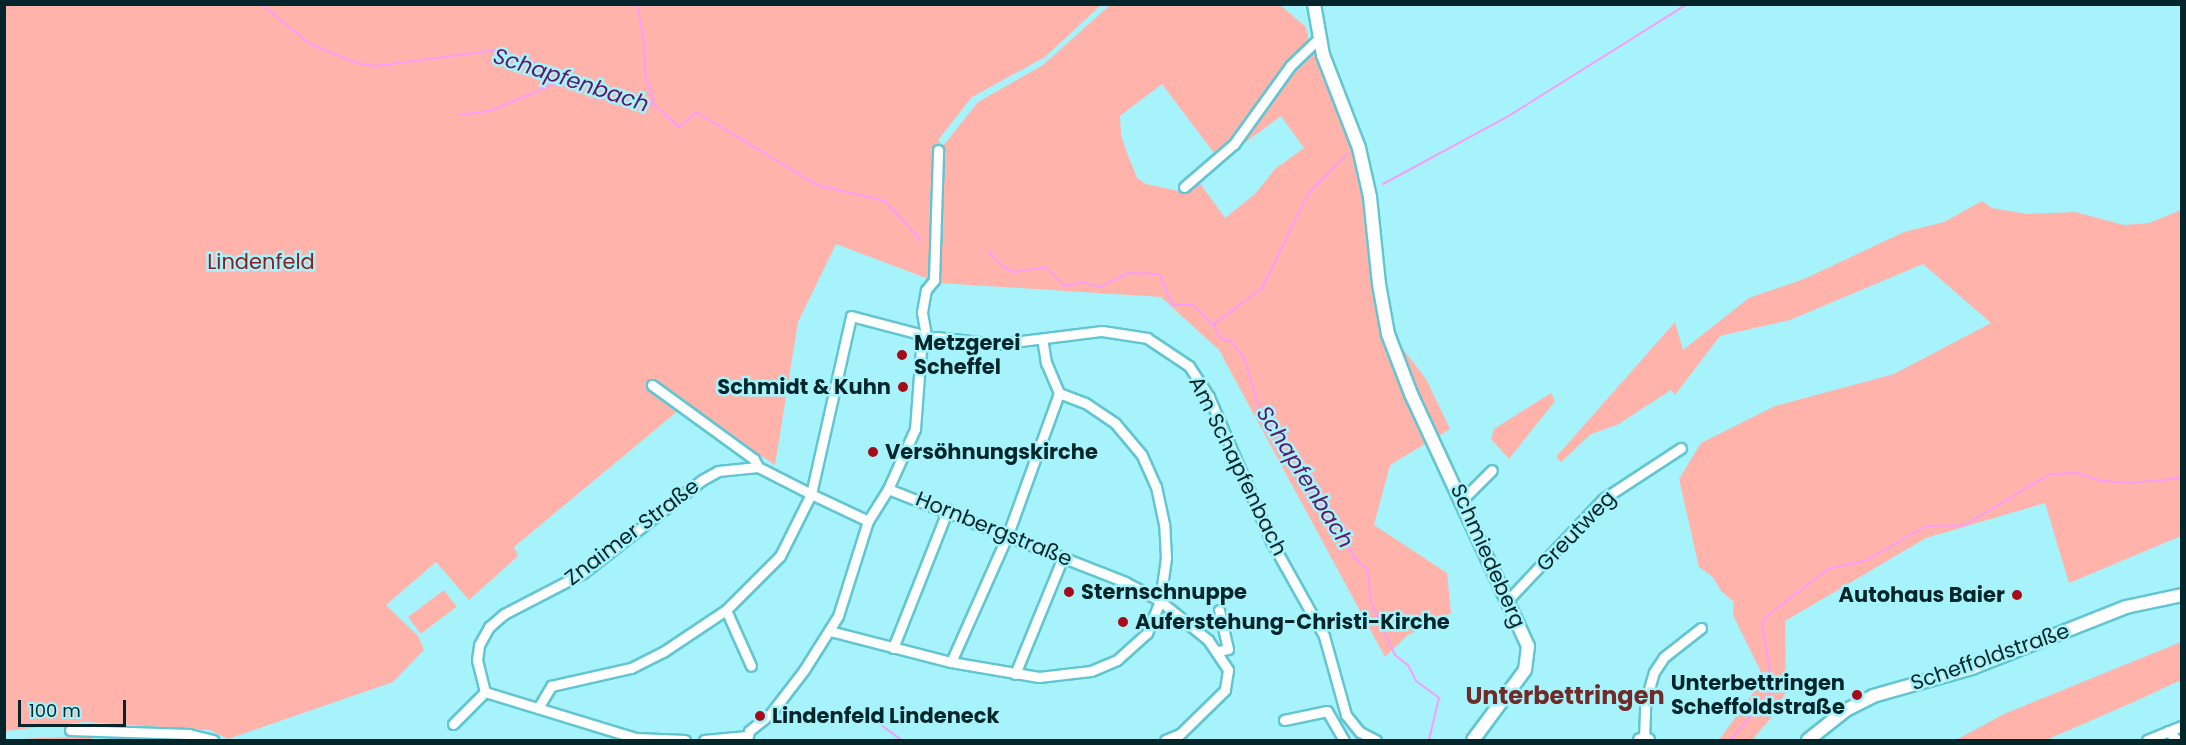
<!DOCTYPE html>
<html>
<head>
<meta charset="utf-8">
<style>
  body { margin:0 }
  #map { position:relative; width:2186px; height:745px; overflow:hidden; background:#a6f3fc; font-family:Poppins,sans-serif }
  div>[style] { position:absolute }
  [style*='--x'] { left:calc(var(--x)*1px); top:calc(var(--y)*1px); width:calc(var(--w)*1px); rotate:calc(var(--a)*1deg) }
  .green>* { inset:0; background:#ffb3ab; transform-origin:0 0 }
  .stream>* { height:2px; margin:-1px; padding:0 1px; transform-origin:1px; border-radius:1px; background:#f59ff8 }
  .roads { filter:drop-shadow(2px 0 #61c6d2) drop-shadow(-2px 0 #61c6d2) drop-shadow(0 2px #61c6d2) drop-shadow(0 -2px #61c6d2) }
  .street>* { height:9px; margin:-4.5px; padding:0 4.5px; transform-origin:4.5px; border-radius:4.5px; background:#fff }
  .secondary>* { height:12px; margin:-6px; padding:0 6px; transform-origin:6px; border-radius:6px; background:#fff }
  .dots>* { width:16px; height:16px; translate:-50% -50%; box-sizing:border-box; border:3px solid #a6f3fc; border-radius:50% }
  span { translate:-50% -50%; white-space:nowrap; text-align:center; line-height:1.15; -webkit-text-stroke:5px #a6f3fc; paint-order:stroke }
  .park-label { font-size:21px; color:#8c1f20 }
  .poi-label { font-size:21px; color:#042529; font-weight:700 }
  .left { translate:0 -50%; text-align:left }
  .right { translate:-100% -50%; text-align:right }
  .street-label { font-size:21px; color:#042529 }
  .water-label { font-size:22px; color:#631767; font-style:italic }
  .quarter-label { font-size:24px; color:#702a27; font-weight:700 }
  .frame { position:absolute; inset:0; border:6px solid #042529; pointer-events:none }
  .scale { position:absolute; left:18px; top:700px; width:108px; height:27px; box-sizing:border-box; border:3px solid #042529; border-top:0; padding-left:8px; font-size:18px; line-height:21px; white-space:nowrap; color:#042529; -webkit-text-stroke:4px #a6f3fc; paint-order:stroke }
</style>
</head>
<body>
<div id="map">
  <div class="green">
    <i style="clip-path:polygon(evenodd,4px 5px,1101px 5px,1045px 57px,972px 97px,938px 140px,943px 146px,978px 102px,1043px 65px,1110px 5px,1280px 5px,1306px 27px,1310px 49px,1318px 50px,1348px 132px,1363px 180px,1373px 275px,1430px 441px,1390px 465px,1374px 525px,1447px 573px,1451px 613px,1408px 635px,1385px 657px,1219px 350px,1161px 297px,939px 283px,836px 244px,798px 322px,775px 465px,685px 405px,514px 547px,518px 556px,469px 600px,436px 562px,386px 605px,418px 636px,424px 650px,393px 682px,228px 739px,210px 730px,85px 722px,5px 731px,4px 5px,1162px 84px,1220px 161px,1281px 116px,1304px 148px,1275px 169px,1255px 194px,1225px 218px,1199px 182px,1183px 192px,1146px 184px,1137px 178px,1127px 153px,1121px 135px,1120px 116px,1162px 84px)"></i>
    <i style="clip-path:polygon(1982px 201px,1992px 208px,2027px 214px,2075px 212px,2124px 225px,2149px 223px,2181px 210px,2181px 536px,2069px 583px,2045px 503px,1926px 538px,1785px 621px,1786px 692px,1771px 718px,1752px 740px,1719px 740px,1764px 678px,1733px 615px,1734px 602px,1721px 591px,1713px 577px,1699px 567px,1679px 479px,1701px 443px,1775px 406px,1894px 374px,1991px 323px,1923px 264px,1790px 320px,1720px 336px,1675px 395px,1671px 390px,1617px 425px,1591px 434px,1561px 462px,1556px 457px,1675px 322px,1683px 350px,1749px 298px,1804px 279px,1904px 232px,1944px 222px)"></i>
    <i style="clip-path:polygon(1393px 336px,1426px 379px,1450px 429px,1437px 437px,1403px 366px)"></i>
    <i style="clip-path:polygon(1551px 393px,1555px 401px,1509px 459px,1491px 439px,1494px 429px)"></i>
    <i style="left:444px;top:590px;width:21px;height:45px;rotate:53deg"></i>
    <i style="clip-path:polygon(2181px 642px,2181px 680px,2136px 701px,2046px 740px,1956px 740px,2004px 714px)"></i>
    <i style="clip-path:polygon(91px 736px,93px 740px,5px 740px,39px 738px)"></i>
  </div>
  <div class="stream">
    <i style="--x:261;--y:4;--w:63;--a:39.2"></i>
    <i style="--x:310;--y:44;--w:51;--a:22"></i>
    <i style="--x:357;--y:63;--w:19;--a:9"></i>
    <i style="--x:376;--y:66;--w:121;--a:-7.6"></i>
    <i style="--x:496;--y:50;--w:168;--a:19.1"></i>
    <i style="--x:655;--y:105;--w:33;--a:43"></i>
    <i style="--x:679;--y:127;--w:23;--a:-41"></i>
    <i style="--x:696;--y:112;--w:141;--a:31.1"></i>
    <i style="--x:817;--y:185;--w:70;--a:13.2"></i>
    <i style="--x:885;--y:201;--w:53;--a:47.3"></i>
    <i style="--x:637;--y:4;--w:36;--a:79"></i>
    <i style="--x:644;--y:39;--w:35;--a:88"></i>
    <i style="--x:645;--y:74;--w:31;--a:73"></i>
    <i style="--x:460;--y:115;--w:30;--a:-8"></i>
    <i style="--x:490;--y:111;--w:90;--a:-22.9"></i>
    <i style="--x:1383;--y:184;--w:141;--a:-28.4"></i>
    <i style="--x:1507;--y:117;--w:213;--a:-32.1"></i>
    <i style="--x:988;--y:251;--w:21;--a:47"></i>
    <i style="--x:1002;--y:266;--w:13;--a:27"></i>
    <i style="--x:1014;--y:272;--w:31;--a:-9"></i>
    <i style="--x:1045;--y:267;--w:28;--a:44"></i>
    <i style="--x:1065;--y:286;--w:17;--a:-13"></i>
    <i style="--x:1082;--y:282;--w:19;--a:16"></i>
    <i style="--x:1100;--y:287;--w:32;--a:-26"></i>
    <i style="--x:1129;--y:273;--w:30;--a:2"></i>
    <i style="--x:1159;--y:274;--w:34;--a:66"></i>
    <i style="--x:1173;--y:305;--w:20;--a:0"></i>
    <i style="--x:1193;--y:305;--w:29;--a:44"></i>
    <i style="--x:1214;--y:325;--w:13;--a:67"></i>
    <i style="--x:1219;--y:337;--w:14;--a:21"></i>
    <i style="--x:1232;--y:342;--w:20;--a:53"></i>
    <i style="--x:1244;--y:358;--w:58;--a:72.8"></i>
    <i style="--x:1261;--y:413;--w:50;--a:50.6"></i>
    <i style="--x:1293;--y:452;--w:41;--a:67.2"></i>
    <i style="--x:1309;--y:490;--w:48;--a:49.3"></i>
    <i style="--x:1340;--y:526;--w:33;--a:67"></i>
    <i style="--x:1353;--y:556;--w:21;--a:43"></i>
    <i style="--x:1368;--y:570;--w:33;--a:85"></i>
    <i style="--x:1371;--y:603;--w:57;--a:65.2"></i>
    <i style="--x:1395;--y:655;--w:16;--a:38"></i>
    <i style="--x:1408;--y:665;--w:18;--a:63"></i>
    <i style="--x:1416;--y:681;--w:29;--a:36"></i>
    <i style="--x:1439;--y:698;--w:43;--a:103.4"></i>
    <i style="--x:1214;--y:324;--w:60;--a:-36.9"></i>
    <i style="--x:1262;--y:288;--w:105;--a:-63.9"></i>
    <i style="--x:1308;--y:194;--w:57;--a:-45.7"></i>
    <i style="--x:839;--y:712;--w:43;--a:16.3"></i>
    <i style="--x:880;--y:724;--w:26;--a:37"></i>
    <i style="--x:1730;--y:740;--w:57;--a:-48.5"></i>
    <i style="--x:1768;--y:697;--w:16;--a:-75"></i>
    <i style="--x:1772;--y:682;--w:59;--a:-99.8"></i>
    <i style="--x:1762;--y:624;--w:9;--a:-58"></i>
    <i style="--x:1767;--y:616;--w:77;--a:-37.6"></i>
    <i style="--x:1828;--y:569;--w:40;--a:-13"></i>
    <i style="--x:1867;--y:560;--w:68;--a:-30"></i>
    <i style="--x:1926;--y:526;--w:39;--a:-1"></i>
    <i style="--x:1965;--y:525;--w:99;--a:-31"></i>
    <i style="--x:2050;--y:474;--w:26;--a:-2"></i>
    <i style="--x:2076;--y:473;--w:28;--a:17"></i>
    <i style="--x:2103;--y:481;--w:26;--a:4"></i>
    <i style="--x:2129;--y:483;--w:53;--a:-5.4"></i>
  </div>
  <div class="roads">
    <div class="street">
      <i style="--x:1184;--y:187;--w:66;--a:-40.7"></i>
      <i style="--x:1234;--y:144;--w:96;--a:-54.3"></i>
      <i style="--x:1290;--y:66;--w:40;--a:-44"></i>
      <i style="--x:927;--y:341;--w:10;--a:-24"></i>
      <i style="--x:936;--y:337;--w:61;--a:6.5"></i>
      <i style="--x:997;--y:344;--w:106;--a:-7.1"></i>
      <i style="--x:1102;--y:331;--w:46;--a:8.8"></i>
      <i style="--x:1147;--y:338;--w:50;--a:33.7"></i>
      <i style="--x:1189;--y:366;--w:37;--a:57"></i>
      <i style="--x:1209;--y:397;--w:157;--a:66.7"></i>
      <i style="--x:1271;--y:541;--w:109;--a:60.8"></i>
      <i style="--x:1324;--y:636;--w:82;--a:74.4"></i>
      <i style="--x:1346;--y:715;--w:22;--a:51"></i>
      <i style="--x:1360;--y:732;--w:18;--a:27"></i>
      <i style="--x:927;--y:341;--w:29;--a:-100"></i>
      <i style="--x:922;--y:312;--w:22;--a:-80"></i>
      <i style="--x:926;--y:290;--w:13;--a:-51"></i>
      <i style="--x:934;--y:280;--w:130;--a:-88.2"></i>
      <i style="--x:652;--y:385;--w:126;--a:36"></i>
      <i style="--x:754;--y:459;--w:9;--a:63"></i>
      <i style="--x:888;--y:489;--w:255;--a:21.4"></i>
      <i style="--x:1125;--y:582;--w:40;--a:28"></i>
      <i style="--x:1160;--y:601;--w:62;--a:39.1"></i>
      <i style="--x:1208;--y:640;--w:36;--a:56"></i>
      <i style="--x:1228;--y:670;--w:20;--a:99"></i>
      <i style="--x:1225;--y:690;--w:63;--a:135.6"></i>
      <i style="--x:1180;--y:734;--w:16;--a:158"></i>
      <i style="--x:1462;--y:500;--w:42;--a:-45"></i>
      <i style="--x:1506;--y:602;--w:141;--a:-46.7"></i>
      <i style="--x:1603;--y:499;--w:93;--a:-33.2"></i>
      <i style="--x:726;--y:610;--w:61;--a:65.9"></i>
      <i style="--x:830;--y:631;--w:125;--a:14.4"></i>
      <i style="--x:951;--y:662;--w:89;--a:9.7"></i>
      <i style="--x:1039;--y:677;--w:52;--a:-6.6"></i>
      <i style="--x:1091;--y:671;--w:28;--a:-23"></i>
      <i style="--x:1117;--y:660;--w:40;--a:-42"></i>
      <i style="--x:1147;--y:633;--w:35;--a:-68"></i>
      <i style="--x:1160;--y:601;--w:43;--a:-82.1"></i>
      <i style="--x:1166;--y:558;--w:34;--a:-93"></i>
      <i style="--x:1164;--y:524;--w:38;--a:-102"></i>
      <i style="--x:1156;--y:487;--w:36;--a:-114"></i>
      <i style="--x:1141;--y:454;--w:40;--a:-130"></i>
      <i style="--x:1115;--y:423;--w:36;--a:-146"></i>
      <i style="--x:1085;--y:403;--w:28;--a:-159"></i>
      <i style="--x:1059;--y:393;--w:33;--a:-113"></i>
      <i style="--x:1046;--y:363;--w:24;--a:-99"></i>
      <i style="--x:893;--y:648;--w:149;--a:-68.4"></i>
      <i style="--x:1218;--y:651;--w:10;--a:-11"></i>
      <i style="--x:1228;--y:649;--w:40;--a:-103"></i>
      <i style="--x:951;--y:662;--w:140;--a:-66"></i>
      <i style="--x:1008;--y:534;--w:150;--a:-70.1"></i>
      <i style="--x:1015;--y:674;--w:126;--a:-67.7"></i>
      <i style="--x:485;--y:692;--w:33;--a:-104"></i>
      <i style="--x:477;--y:660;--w:15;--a:-82"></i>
      <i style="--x:479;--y:645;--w:21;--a:-61"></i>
      <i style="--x:489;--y:627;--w:20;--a:-41"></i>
      <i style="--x:504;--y:614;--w:89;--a:-27.4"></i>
      <i style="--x:583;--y:573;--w:151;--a:-38"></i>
      <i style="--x:702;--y:480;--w:18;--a:-29"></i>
      <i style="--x:718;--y:471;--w:40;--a:-5.7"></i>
      <i style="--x:758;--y:467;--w:59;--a:27"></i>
      <i style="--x:811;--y:494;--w:182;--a:-77.3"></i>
      <i style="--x:851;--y:316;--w:67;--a:14.7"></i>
      <i style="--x:916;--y:333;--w:14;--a:36"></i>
      <i style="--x:538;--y:708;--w:26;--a:-59"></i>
      <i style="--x:551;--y:686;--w:82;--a:-12.7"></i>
      <i style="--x:631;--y:668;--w:36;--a:-27"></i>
      <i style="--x:663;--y:652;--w:76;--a:-33.7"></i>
      <i style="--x:726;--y:610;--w:76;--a:-45"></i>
      <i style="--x:780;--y:556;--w:69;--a:-63.4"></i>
      <i style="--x:811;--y:494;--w:63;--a:25.3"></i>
      <i style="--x:1284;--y:720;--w:44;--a:-11.8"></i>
      <i style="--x:1327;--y:711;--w:34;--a:60"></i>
      <i style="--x:453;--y:724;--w:45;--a:-45"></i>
      <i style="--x:485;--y:692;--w:157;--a:17"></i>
      <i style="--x:635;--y:738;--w:50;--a:2.3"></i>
      <i style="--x:70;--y:730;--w:119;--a:1.9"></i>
      <i style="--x:189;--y:734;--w:25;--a:14"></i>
      <i style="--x:2168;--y:731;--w:13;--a:45"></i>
      <i style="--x:704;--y:740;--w:43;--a:-5.3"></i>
      <i style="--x:747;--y:740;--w:9;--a:-77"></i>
      <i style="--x:749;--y:731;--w:28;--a:-39"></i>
      <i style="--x:771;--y:713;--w:54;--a:-52.5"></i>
      <i style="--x:804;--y:670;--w:64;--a:-57.8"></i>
      <i style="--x:838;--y:616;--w:100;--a:-72.5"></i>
      <i style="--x:868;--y:521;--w:38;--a:-58"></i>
      <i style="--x:888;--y:489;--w:66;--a:-65.8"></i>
      <i style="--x:915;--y:429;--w:79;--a:-85.7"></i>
      <i style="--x:921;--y:350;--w:11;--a:-56"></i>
      <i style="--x:1644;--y:740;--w:37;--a:-88"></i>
      <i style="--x:1645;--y:703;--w:32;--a:-74"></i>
      <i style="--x:1654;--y:672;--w:18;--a:-56"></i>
      <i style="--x:1664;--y:657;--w:47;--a:-38.1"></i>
      <i style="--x:2147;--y:740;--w:38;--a:-22"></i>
    </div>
    <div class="secondary">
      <i style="--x:1314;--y:4;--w:52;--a:80"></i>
      <i style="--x:1323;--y:55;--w:100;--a:68.8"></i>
      <i style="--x:1359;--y:148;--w:50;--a:77.3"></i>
      <i style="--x:1370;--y:197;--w:87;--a:84.1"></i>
      <i style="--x:1379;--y:284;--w:51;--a:79.8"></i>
      <i style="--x:1388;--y:334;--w:64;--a:69"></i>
      <i style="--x:1411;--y:394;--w:278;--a:65.1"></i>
      <i style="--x:1528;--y:646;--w:24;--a:97"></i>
      <i style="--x:1525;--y:670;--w:87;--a:126.6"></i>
      <i style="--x:1640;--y:740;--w:8;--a:0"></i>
      <i style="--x:1808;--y:740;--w:48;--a:-38.3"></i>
      <i style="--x:1846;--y:710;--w:30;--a:-27"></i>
      <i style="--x:1873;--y:696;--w:103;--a:-15.8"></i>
      <i style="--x:1972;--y:668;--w:166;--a:-21.6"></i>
      <i style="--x:2126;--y:607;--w:57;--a:-12.1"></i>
    </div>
  </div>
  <div class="dots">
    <i style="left:902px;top:355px;background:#a50c19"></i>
    <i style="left:903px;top:387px;background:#a50c19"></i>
    <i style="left:873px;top:452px;background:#a50c19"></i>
    <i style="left:1069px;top:592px;background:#a50c19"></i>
    <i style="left:2017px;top:595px;background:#a50c19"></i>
    <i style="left:1123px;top:622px;background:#a50c19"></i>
    <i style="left:1857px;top:695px;background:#a50c19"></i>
    <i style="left:760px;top:716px;background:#a50c19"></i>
  </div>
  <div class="park-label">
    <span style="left:261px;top:262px">Lindenfeld</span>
  </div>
  <div class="poi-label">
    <span class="left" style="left:914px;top:355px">Metzgerei<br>Scheffel</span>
    <span class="right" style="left:891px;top:387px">Schmidt &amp; Kuhn</span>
    <span class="left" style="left:885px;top:452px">Versöhnungskirche</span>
    <span class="left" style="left:1081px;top:592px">Sternschnuppe</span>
    <span class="right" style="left:2005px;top:595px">Autohaus Baier</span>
    <span class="left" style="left:1135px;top:622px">Auferstehung-Christi-Kirche</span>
    <span class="right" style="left:1845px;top:695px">Unterbettringen<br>Scheffoldstraße</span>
    <span class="left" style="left:772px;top:716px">Lindenfeld Lindeneck</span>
  </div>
  <div class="street-label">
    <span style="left:1238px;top:466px;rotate:64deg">Am Schapfenbach</span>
    <span style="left:994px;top:529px;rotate:22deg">Hornbergstraße</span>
    <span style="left:1576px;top:531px;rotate:-46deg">Greutweg</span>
    <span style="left:632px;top:532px;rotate:-37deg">Znaimer Straße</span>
    <span style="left:1488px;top:556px;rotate:66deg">Schmiedeberg</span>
    <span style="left:1990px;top:657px;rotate:-19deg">Scheffoldstraße</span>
  </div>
  <div class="water-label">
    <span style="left:571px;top:80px;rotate:18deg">Schapfenbach</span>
    <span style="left:1305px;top:477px;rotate:58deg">Schapfenbach</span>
  </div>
  <div class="quarter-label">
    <span style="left:1565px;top:696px">Unterbettringen</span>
  </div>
  <div class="frame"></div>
  <div class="scale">100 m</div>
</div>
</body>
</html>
